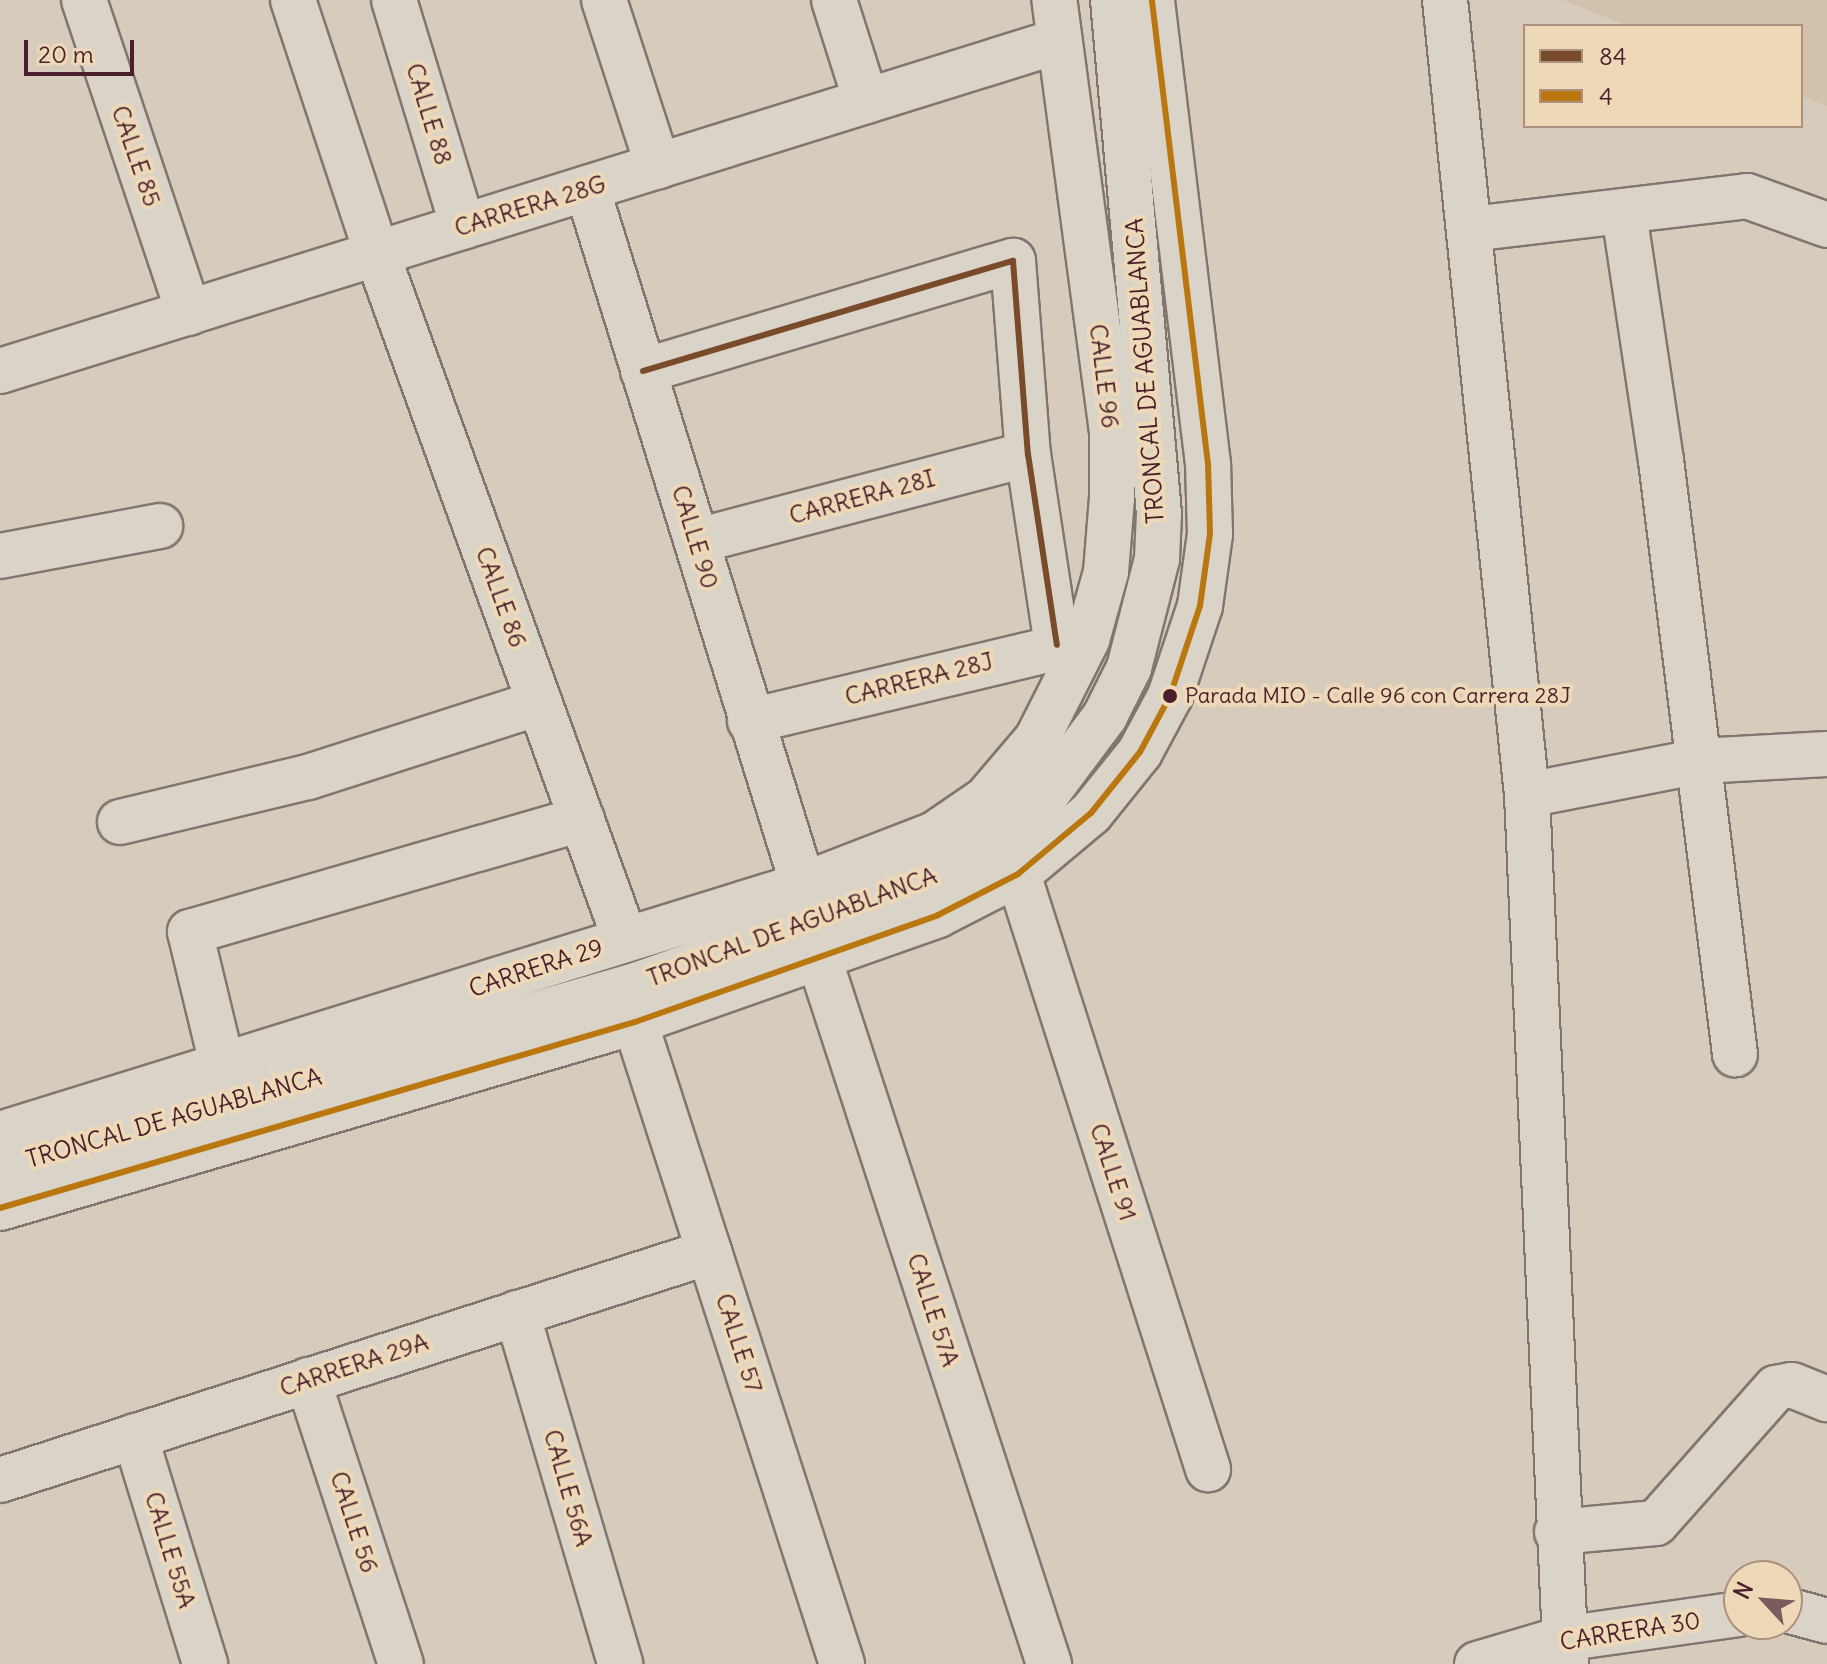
<!DOCTYPE html>
<html>
<head>
<meta charset="utf-8">
<style>
  body { margin:0 }
  #map { position:relative; width:1827px; height:1664px; overflow:hidden; background:#d7ccbb; font-family:Delius,sans-serif }
  div>[style] { position:absolute }
  [style*='--x'] { left:calc(var(--x)*1px); top:calc(var(--y)*1px); width:calc(var(--w)*1px); rotate:calc(var(--a)*1deg) }
  .built>* { inset:0; background:#d3c2ab }
  .roads { filter:drop-shadow(2px 0 #82756f) drop-shadow(-2px 0 #82756f) drop-shadow(0 2px #82756f) drop-shadow(0 -2px #82756f) }
  .minor>* { height:44px; margin:-22px; padding:0 22px; transform-origin:22px; border-radius:22px; background:#dad3c7 }
  .bus-1>* { height:6px; margin:-3px; padding:0 3px; transform-origin:3px; border-radius:3px; background:#7a4b2a }
  .bus-2>* { height:6px; margin:-3px; padding:0 3px; transform-origin:3px; border-radius:3px; background:#ba770f }
  .dots>* { width:22px; height:22px; translate:-50% -50%; box-sizing:border-box; border:4px solid #edd9b7; border-radius:50% }
  span { translate:-50% -50%; white-space:nowrap; text-align:center; line-height:1.15; -webkit-text-stroke:8px #edd9b7; paint-order:stroke }
  .bus-label { font-size:22px; color:#4a1f2b }
  .left { translate:0 -50%; text-align:left }
  .street-label { font-size:24px; color:#4a1f2b }
  .legend { position:absolute; left:1523px; top:24px; width:280px; height:104px; box-sizing:border-box; background:#edd9b7; border:2px solid #ac8f7f; margin:0; padding:10px 14px; list-style:none; font-size:24px; color:#4a1f2b }
  .legend li { display:flex; align-items:center; gap:16px; height:40px }
  .legend b { width:40px; border:2px solid #ac8f7f }
  .north { position:absolute; left:1723px; top:1560px; width:80px; height:80px; box-sizing:border-box; background:#edd9b7; border:2px solid #ac8f7f; border-radius:50%; rotate:296deg; font-size:22px; font-weight:700; line-height:32px; text-align:center; color:#4a1f2b }
  .north::after { content:''; display:block; margin:auto; width:28px; height:36px; background:#7b5c5d; clip-path:polygon(50% 0,100% 100%,50% 72%,0 100%) }
  .scale { position:absolute; left:24px; top:40px; width:110px; height:36px; box-sizing:border-box; border:4px solid #4a1f2b; border-top:0; padding-left:10px; font-size:24px; line-height:28px; white-space:nowrap; color:#4a1f2b; -webkit-text-stroke:6px #edd9b7; paint-order:stroke }
</style>
</head>
<body>
<div id="map">
  <div class="built">
    <i style="clip-path:polygon(1563px 0,1827px 0,1827px 106px,1801px 96px,1801px 26px,1628px 26px)"></i>
  </div>
  <div class="roads">
    <div class="minor">
      <i style="--x:84;--y:0;--w:330;--a:71.5"></i>
      <i style="--x:293;--y:0;--w:268;--a:71.7"></i>
      <i style="--x:377;--y:254;--w:729;--a:70.1"></i>
      <i style="--x:394;--y:0;--w:237;--a:73.1"></i>
      <i style="--x:604;--y:0;--w:175;--a:72"></i>
      <i style="--x:834;--y:0;--w:106;--a:72.4"></i>
      <i style="--x:1445;--y:0;--w:799;--a:84.11"></i>
      <i style="--x:1527;--y:795;--w:870;--a:87.43"></i>
      <i style="--x:587;--y:188;--w:730;--a:72.78"></i>
      <i style="--x:1624;--y:213;--w:250;--a:81.5"></i>
      <i style="--x:1661;--y:460;--w:599;--a:82.9"></i>
      <i style="--x:1471;--y:229;--w:278;--a:-6.8"></i>
      <i style="--x:1747;--y:196;--w:85;--a:19.9"></i>
      <i style="--x:0;--y:371;--w:1109;--a:-17.31"></i>
      <i style="--x:643;--y:371;--w:386;--a:-16.6"></i>
      <i style="--x:1013;--y:261;--w:194;--a:85.6"></i>
      <i style="--x:1028;--y:454;--w:193;--a:81.4"></i>
      <i style="--x:697;--y:541;--w:342;--a:-14.7"></i>
      <i style="--x:0;--y:556;--w:163;--a:-10.6"></i>
      <i style="--x:750;--y:721;--w:345;--a:-13.4"></i>
      <i style="--x:1527;--y:795;--w:176;--a:-11.1"></i>
      <i style="--x:1700;--y:761;--w:127;--a:-3.2"></i>
      <i style="--x:120;--y:822;--w:193;--a:-13.5"></i>
      <i style="--x:308;--y:777;--w:243;--a:-17.8"></i>
      <i style="--x:1018;--y:874;--w:625;--a:72.29"></i>
      <i style="--x:818;--y:955;--w:746;--a:71.95"></i>
      <i style="--x:635;--y:1022;--w:675;--a:72.13"></i>
      <i style="--x:223;--y:1068;--w:140;--a:-103.6"></i>
      <i style="--x:190;--y:932;--w:408;--a:-16.1"></i>
      <i style="--x:0;--y:1134;--w:841;--a:-17.23"></i>
      <i style="--x:803;--y:885;--w:142;--a:-21.1"></i>
      <i style="--x:935;--y:834;--w:62;--a:-34.5"></i>
      <i style="--x:986;--y:799;--w:79;--a:-49.6"></i>
      <i style="--x:1037;--y:739;--w:111;--a:-63.2"></i>
      <i style="--x:1087;--y:640;--w:71;--a:-74.4"></i>
      <i style="--x:1106;--y:572;--w:74;--a:-85.4"></i>
      <i style="--x:1112;--y:498;--w:66;--a:-90"></i>
      <i style="--x:1112;--y:432;--w:436;--a:-97.6"></i>
      <i style="--x:0;--y:1168;--w:662;--a:-16.05"></i>
      <i style="--x:636;--y:985;--w:286;--a:-19.4"></i>
      <i style="--x:906;--y:890;--w:65;--a:-25.4"></i>
      <i style="--x:965;--y:862;--w:100;--a:-38.9"></i>
      <i style="--x:1043;--y:799;--w:104;--a:-53.2"></i>
      <i style="--x:1105;--y:716;--w:54;--a:-63.4"></i>
      <i style="--x:1129;--y:668;--w:113;--a:-75.6"></i>
      <i style="--x:1157;--y:559;--w:45;--a:-87.5"></i>
      <i style="--x:1159;--y:514;--w:516;--a:-95.11"></i>
      <i style="--x:0;--y:1208;--w:662;--a:-16.33"></i>
      <i style="--x:635;--y:1022;--w:321;--a:-19.4"></i>
      <i style="--x:938;--y:915;--w:90;--a:-27.1"></i>
      <i style="--x:1018;--y:874;--w:95;--a:-39.9"></i>
      <i style="--x:1091;--y:813;--w:78;--a:-51.2"></i>
      <i style="--x:1140;--y:752;--w:64;--a:-61.8"></i>
      <i style="--x:1170;--y:696;--w:95;--a:-71.6"></i>
      <i style="--x:1200;--y:606;--w:73;--a:-82.1"></i>
      <i style="--x:1210;--y:534;--w:70;--a:-91.6"></i>
      <i style="--x:1208;--y:464;--w:467;--a:-96.9"></i>
      <i style="--x:517;--y:1313;--w:366;--a:73.6"></i>
      <i style="--x:308;--y:1380;--w:299;--a:71.9"></i>
      <i style="--x:135;--y:1436;--w:239;--a:72.9"></i>
      <i style="--x:0;--y:1480;--w:745;--a:-17.83"></i>
      <i style="--x:1557;--y:1532;--w:99;--a:-5.2"></i>
      <i style="--x:1656;--y:1523;--w:181;--a:-48.4"></i>
      <i style="--x:1776;--y:1388;--w:16;--a:-11"></i>
      <i style="--x:1792;--y:1385;--w:38;--a:22"></i>
      <i style="--x:1787;--y:1610;--w:41;--a:15.4"></i>
      <i style="--x:1477;--y:1664;--w:89;--a:-16.4"></i>
      <i style="--x:1562;--y:1639;--w:179;--a:-8"></i>
    </div>
  </div>
  <div class="bus-1">
    <i style="--x:643;--y:371;--w:386;--a:-16.6"></i>
    <i style="--x:1013;--y:261;--w:194;--a:85.6"></i>
    <i style="--x:1028;--y:454;--w:193;--a:81.4"></i>
  </div>
  <div class="bus-2">
    <i style="--x:0;--y:1208;--w:662;--a:-16.33"></i>
    <i style="--x:635;--y:1022;--w:321;--a:-19.4"></i>
    <i style="--x:938;--y:915;--w:90;--a:-27.1"></i>
    <i style="--x:1018;--y:874;--w:95;--a:-39.9"></i>
    <i style="--x:1091;--y:813;--w:78;--a:-51.2"></i>
    <i style="--x:1140;--y:752;--w:64;--a:-61.8"></i>
    <i style="--x:1170;--y:696;--w:95;--a:-71.6"></i>
    <i style="--x:1200;--y:606;--w:73;--a:-82.1"></i>
    <i style="--x:1210;--y:534;--w:70;--a:-91.6"></i>
    <i style="--x:1208;--y:464;--w:467;--a:-96.9"></i>
  </div>
  <div class="dots">
    <i style="left:1170px;top:696px;background:#4a1f2b"></i>
  </div>
  <div class="bus-label">
    <span class="left" style="left:1185px;top:696px">Parada MIO - Calle 96 con Carrera 28J</span>
  </div>
  <div class="street-label">
    <span style="left:429px;top:114px;rotate:73deg">CALLE 88</span>
    <span style="left:136px;top:156px;rotate:71deg">CALLE 85</span>
    <span style="left:530px;top:206px;rotate:-17deg">CARRERA 28G</span>
    <span style="left:1145px;top:371px;rotate:-94deg">TRONCAL DE AGUABLANCA</span>
    <span style="left:1104px;top:376px;rotate:83deg">CALLE 96</span>
    <span style="left:862px;top:497px;rotate:-15deg">CARRERA 28I</span>
    <span style="left:695px;top:537px;rotate:73deg">CALLE 90</span>
    <span style="left:501px;top:597px;rotate:70deg">CALLE 86</span>
    <span style="left:919px;top:679px;rotate:-14deg">CARRERA 28J</span>
    <span style="left:792px;top:927px;rotate:-20deg">TRONCAL DE AGUABLANCA</span>
    <span style="left:536px;top:968px;rotate:-18deg">CARRERA 29</span>
    <span style="left:174px;top:1118px;rotate:-16deg">TRONCAL DE AGUABLANCA</span>
    <span style="left:1113px;top:1172px;rotate:72deg">CALLE 91</span>
    <span style="left:933px;top:1310px;rotate:72deg">CALLE 57A</span>
    <span style="left:739px;top:1343px;rotate:72deg">CALLE 57</span>
    <span style="left:354px;top:1365px;rotate:-18deg">CARRERA 29A</span>
    <span style="left:568px;top:1488px;rotate:74deg">CALLE 56A</span>
    <span style="left:354px;top:1522px;rotate:72deg">CALLE 56</span>
    <span style="left:170px;top:1550px;rotate:73deg">CALLE 55A</span>
    <span style="left:1630px;top:1631px;rotate:-9deg">CARRERA 30</span>
  </div>
  <ul class="legend">
  <li><b style="height:10px;background:#7a4b2a"></b>84</li>
  <li><b style="height:10px;background:#ba770f"></b>4</li>
  </ul>
  <div class="north">N</div>
  <div class="scale">20 m</div>
</div>
</body>
</html>
